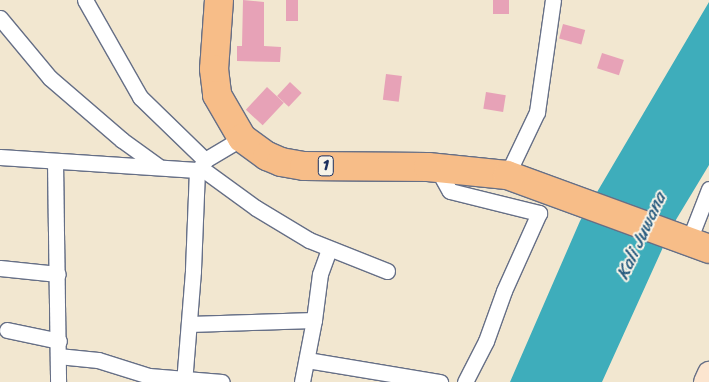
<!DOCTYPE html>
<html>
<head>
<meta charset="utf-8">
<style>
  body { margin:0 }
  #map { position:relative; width:709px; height:382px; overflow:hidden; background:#f2e7d0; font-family:Sriracha,sans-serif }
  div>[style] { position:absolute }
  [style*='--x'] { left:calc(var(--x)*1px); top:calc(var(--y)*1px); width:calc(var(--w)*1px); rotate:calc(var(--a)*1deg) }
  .water>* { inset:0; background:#3eadbb }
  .building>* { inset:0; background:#e7a2b7; transform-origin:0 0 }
  .roads { filter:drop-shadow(1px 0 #666f86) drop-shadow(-1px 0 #666f86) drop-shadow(0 1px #666f86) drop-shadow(0 -1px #666f86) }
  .street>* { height:15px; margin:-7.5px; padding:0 7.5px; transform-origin:7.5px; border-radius:7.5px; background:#fff }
  .secondary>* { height:22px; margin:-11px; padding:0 11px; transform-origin:11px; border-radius:11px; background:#fce5cf }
  .highway>* { height:28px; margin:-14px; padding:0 14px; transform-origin:14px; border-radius:14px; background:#f7bd88 }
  span { translate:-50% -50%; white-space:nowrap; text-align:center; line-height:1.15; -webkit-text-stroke:4px #f7f3e8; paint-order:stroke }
  .shield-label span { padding:1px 4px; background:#f7f3e8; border:1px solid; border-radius:4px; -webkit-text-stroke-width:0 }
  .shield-label { font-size:15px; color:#1b2f5e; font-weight:700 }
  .water-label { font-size:18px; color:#275b7f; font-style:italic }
</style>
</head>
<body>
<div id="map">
  <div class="water">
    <i style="clip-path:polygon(709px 2px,709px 165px,674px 223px,602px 382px,510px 382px,580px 221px)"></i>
  </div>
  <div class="building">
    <i style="clip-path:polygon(243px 0,264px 2px,264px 46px,281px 47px,280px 62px,237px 61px,237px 46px,242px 46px)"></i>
    <i style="left:286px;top:0;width:12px;height:21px"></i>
    <i style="left:493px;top:0;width:16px;height:14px"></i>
    <i style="left:563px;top:24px;width:23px;height:15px;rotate:15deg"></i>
    <i style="left:602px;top:53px;width:23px;height:16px;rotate:18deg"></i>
    <i style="left:386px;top:74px;width:16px;height:26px;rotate:7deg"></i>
    <i style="left:290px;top:82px;width:16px;height:19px;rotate:43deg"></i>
    <i style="left:267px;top:87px;width:23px;height:31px;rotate:43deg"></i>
    <i style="left:486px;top:92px;width:20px;height:17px;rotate:9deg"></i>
  </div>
  <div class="roads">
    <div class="street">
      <i style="--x:85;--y:0;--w:112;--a:60.4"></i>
      <i style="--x:140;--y:97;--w:91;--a:44.1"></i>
      <i style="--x:0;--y:18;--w:78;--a:50.2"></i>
      <i style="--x:50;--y:78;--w:95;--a:40.7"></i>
      <i style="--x:122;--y:140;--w:44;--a:35.8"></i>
      <i style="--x:0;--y:157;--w:197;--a:3.8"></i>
      <i style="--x:197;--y:170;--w:101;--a:92.3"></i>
      <i style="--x:193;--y:271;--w:111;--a:94.6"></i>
      <i style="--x:55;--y:161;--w:221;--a:89.2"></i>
      <i style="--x:200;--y:168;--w:9;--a:-58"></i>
      <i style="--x:205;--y:160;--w:43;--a:-30.7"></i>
      <i style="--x:201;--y:168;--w:68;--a:36"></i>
      <i style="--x:256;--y:208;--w:62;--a:31.1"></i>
      <i style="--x:309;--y:240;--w:84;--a:21.7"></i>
      <i style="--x:437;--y:168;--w:26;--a:61"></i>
      <i style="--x:450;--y:191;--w:92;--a:13.9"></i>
      <i style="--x:539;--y:213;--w:85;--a:114.2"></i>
      <i style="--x:504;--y:291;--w:53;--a:109.8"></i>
      <i style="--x:486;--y:341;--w:46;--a:117.1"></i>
      <i style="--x:507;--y:175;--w:70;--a:-64.5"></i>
      <i style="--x:537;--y:112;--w:113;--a:-81.9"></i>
      <i style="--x:688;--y:243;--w:58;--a:-68.7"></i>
      <i style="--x:0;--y:268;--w:58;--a:5.9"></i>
      <i style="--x:314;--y:320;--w:46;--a:-82.6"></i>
      <i style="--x:320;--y:274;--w:27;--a:-70"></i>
      <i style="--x:189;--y:324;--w:125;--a:-1.8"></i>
      <i style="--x:314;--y:320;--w:63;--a:101"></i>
      <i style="--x:7;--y:330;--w:53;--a:11.9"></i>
      <i style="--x:58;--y:356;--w:40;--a:5.7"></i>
      <i style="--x:98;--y:360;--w:53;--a:17.4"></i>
      <i style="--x:149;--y:376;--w:73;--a:4.7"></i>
      <i style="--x:307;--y:360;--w:135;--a:9.4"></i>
    </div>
    <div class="secondary">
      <i style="--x:705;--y:382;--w:10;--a:-66"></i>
    </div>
    <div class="highway">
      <i style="--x:219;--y:0;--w:69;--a:94.1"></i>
      <i style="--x:214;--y:69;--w:26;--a:83"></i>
      <i style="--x:217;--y:95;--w:50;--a:59.8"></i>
      <i style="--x:242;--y:138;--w:31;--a:36"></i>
      <i style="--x:267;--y:156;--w:15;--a:23"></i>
      <i style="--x:281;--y:162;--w:23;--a:10"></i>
      <i style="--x:304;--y:166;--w:124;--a:0.5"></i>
      <i style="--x:428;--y:167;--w:79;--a:5.8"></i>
      <i style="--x:507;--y:175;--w:215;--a:20.1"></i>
    </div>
  </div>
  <div class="shield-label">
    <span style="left:326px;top:166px">1</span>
  </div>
  <div class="water-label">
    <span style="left:641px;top:236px;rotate:-65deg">Kali Juwana</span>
  </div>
</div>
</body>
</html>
